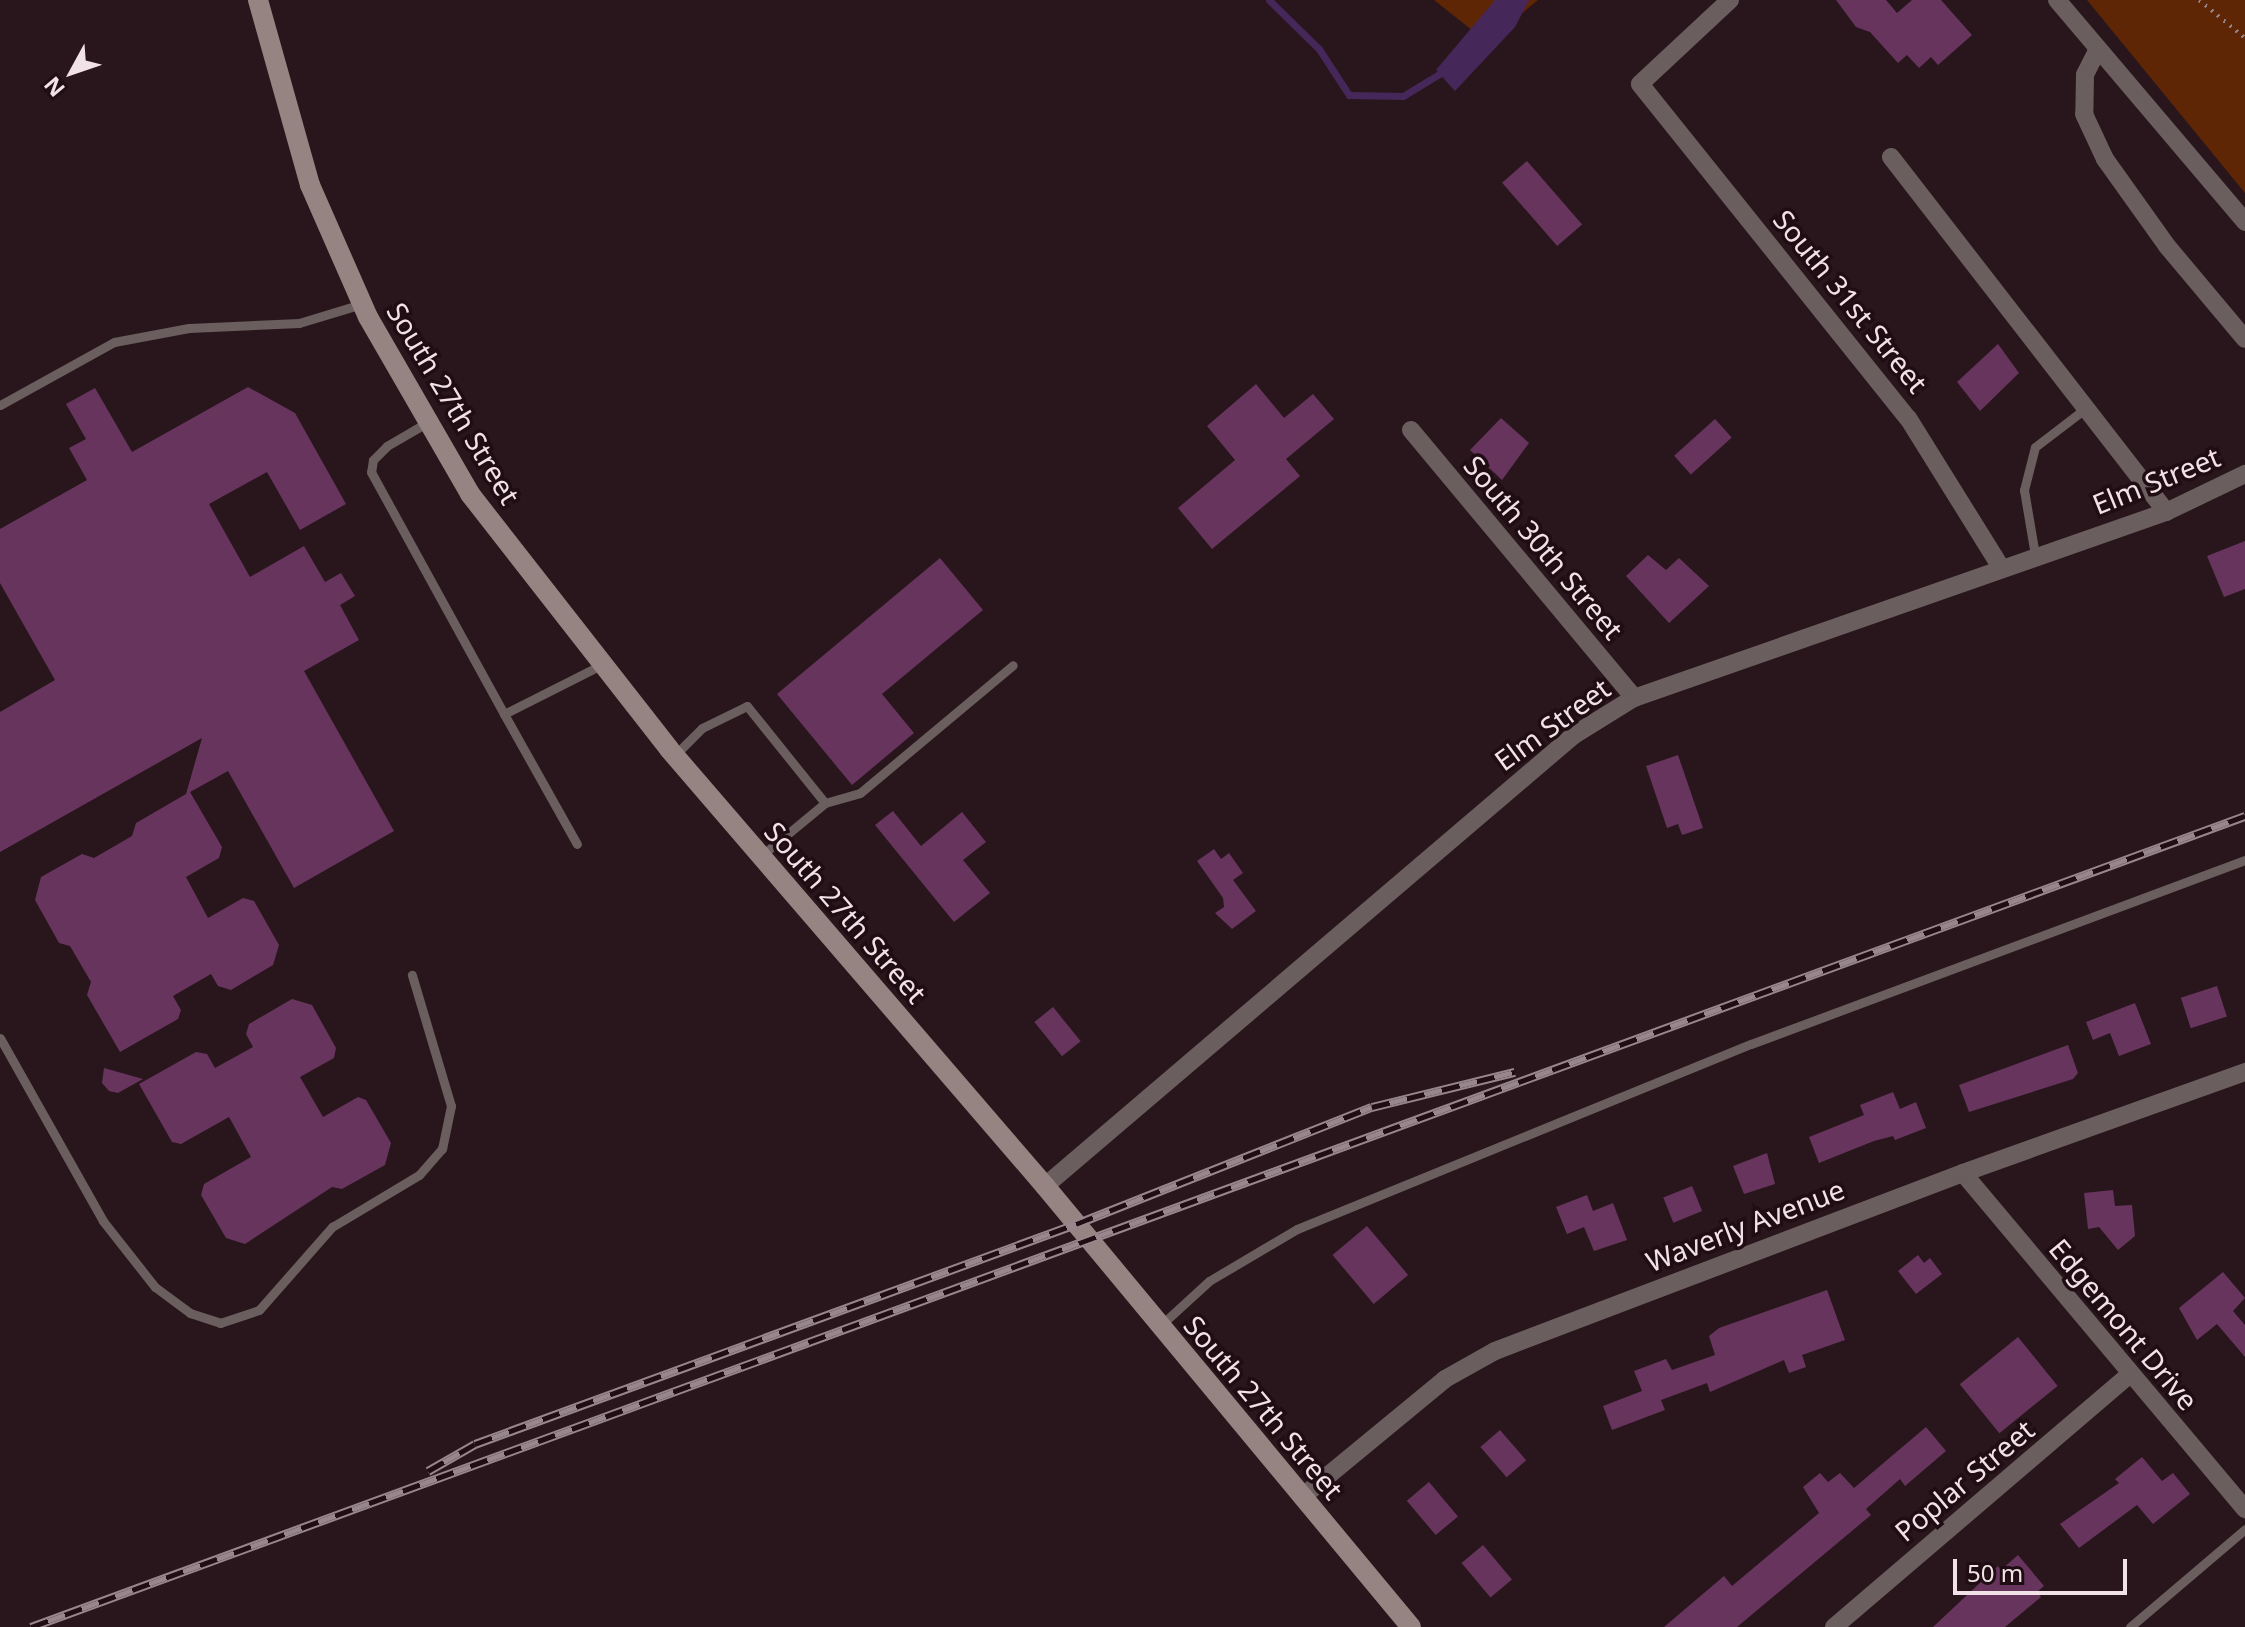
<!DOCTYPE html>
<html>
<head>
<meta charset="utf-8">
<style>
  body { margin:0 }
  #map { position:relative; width:2245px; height:1627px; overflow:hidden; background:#29161c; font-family:"Noto Sans",sans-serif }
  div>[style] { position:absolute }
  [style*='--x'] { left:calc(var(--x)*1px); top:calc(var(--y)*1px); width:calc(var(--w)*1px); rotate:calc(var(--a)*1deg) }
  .green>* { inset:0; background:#5e2605 }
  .water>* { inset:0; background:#462759 }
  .stream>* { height:7px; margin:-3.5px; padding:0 3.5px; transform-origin:3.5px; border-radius:3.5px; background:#462759 }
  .building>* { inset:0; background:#67345d; transform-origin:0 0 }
  .path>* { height:4px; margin-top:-2px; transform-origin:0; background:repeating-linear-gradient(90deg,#928287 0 2px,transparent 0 8px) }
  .service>* { height:9px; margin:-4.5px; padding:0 4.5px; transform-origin:4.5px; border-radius:4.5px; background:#6a5e5e }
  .minor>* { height:18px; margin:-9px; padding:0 9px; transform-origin:9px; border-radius:9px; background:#6a5e5e }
  .secondary>* { height:20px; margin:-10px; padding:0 10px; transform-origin:10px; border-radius:10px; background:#968483 }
  .rail>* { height:9px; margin-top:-4.5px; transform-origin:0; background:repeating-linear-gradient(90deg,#1f0d13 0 18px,#97868b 0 36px); box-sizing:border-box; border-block:2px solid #97868b }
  span { translate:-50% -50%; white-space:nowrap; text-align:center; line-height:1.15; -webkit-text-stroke:7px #1f0d13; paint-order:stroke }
  .street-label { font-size:28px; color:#f0e2e6 }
  .north { position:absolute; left:32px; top:32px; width:80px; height:80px; -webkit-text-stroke:6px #1f0d13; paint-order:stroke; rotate:230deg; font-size:22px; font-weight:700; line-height:32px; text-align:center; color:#f0e2e6 }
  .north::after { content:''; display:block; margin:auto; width:28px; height:36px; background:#f0e2e6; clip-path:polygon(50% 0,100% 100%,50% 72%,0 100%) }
  .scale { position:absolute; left:1953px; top:1559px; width:174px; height:36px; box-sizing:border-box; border:4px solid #f0e2e6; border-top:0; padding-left:10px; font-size:24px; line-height:28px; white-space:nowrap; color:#f0e2e6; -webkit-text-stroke:6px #1f0d13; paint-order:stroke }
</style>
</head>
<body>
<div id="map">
  <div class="green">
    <i style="clip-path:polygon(1434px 0,1538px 0,1487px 42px)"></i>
    <i style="clip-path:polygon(2087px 0,2245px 0,2245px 193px)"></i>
  </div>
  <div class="water">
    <i style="clip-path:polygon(1495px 0,1529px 0,1515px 27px,1455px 91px,1436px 70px)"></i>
  </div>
  <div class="stream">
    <i style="--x:1269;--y:0;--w:70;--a:44.4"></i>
    <i style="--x:1319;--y:49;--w:55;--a:56.9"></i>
    <i style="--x:1349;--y:95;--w:54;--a:1.1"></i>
    <i style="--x:1403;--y:96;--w:50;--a:-31.2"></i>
  </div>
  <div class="building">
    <i style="clip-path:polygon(1836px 0,1886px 0,1897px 13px,1912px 0,1941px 0,1972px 35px,1938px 65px,1931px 57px,1919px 68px,1907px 55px,1898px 63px,1870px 32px,1856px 27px)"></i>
    <i style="left:1527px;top:161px;width:84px;height:33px;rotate:49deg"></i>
    <i style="clip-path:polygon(1998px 344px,2019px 373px,1980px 411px,1957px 382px)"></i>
    <i style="clip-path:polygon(1256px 384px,1284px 418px,1313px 394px,1334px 419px,1286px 459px,1300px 476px,1212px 549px,1178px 508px,1235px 460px,1207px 426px)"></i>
    <i style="clip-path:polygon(248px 387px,295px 413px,346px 504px,300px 530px,267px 472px,209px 504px,250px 577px,304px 546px,325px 582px,341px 573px,355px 596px,340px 605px,359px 640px,304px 671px,394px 831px,294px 888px,228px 771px,190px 792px,222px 847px,219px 858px,186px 877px,208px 918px,243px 898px,254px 901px,279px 945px,273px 965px,231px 990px,218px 986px,211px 974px,173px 996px,181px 1010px,178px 1019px,120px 1052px,87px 995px,91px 982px,70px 946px,59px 943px,35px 900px,41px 877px,82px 854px,94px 858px,132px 836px,136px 823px,186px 794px,202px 738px,0 852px,0 712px,55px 680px,0 583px,0 529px,87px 480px,69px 448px,86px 439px,66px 404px,95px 388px,132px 452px)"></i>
    <i style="clip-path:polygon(1501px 418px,1529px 443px,1502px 480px,1470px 450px)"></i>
    <i style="left:1715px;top:419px;width:25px;height:55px;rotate:48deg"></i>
    <i style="clip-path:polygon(2245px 541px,2245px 589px,2224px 597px,2207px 556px)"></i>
    <i style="clip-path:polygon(1648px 555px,1666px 570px,1679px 558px,1709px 586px,1669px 623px,1626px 576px)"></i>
    <i style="clip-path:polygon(940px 558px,983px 610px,882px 694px,914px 733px,852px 785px,777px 694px)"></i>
    <i style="clip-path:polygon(1678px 755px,1703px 828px,1682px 835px,1678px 824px,1667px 828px,1646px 766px)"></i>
    <i style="clip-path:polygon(893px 811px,921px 846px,962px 812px,986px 842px,963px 860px,990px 893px,954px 922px,875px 825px)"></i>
    <i style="clip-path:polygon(1214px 849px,1221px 859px,1229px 853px,1243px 873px,1233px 880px,1256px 911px,1232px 929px,1215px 913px,1224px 907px,1223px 898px,1197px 861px)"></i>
    <i style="left:2217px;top:986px;width:32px;height:38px;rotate:72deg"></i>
    <i style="clip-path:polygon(292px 999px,312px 1005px,336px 1048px,334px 1058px,300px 1077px,323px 1117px,358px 1097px,366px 1100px,391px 1143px,385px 1165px,342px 1189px,332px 1187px,245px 1244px,226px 1238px,201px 1195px,204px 1184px,251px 1157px,229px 1117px,181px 1144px,172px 1142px,139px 1084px,196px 1052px,207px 1054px,215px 1068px,253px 1047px,246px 1034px,249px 1024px)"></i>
    <i style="clip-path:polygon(2135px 1003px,2151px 1044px,2119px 1056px,2110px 1033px,2093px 1040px,2086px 1022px)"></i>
    <i style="left:1053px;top:1007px;width:44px;height:24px;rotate:51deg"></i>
    <i style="clip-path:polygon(2068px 1045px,2078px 1073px,2073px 1079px,1969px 1112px,1959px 1085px)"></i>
    <i style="clip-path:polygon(104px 1068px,143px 1079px,118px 1093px,109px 1091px,102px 1083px)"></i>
    <i style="clip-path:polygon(1893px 1092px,1900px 1109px,1916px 1102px,1926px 1128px,1895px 1140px,1893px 1136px,1874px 1141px,1819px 1163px,1809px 1137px,1864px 1115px,1860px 1105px)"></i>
    <i style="clip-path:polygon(1767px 1153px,1775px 1184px,1744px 1194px,1733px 1166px)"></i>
    <i style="left:1692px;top:1186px;width:27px;height:31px;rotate:68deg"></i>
    <i style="clip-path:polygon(2113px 1190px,2115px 1206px,2132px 1205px,2135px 1236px,2118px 1250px,2099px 1227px,2088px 1229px,2084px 1193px)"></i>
    <i style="clip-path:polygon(1587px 1195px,1593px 1211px,1613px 1203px,1627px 1240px,1594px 1251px,1584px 1227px,1567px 1234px,1556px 1207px)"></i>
    <i style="left:1367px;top:1226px;width:64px;height:45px;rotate:50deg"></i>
    <i style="clip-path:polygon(1918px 1255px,1924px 1263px,1930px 1258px,1942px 1274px,1916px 1294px,1898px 1271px)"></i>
    <i style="clip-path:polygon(2223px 1272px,2245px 1298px,2233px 1311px,2245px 1325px,2245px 1357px,2217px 1324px,2197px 1340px,2179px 1308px)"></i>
    <i style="clip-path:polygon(1827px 1290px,1845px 1340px,1802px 1355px,1806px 1367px,1789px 1373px,1784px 1360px,1710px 1392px,1707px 1383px,1661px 1400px,1665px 1410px,1612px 1430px,1603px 1406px,1642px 1391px,1634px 1371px,1666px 1359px,1672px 1370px,1715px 1355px,1709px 1336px,1719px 1328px)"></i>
    <i style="left:2018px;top:1337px;width:63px;height:75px;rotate:51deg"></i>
    <i style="clip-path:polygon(1926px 1427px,1946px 1451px,1905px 1486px,1900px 1479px,1866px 1509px,1871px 1515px,1737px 1627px,1664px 1627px,1724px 1576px,1732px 1586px,1819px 1513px,1803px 1487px,1820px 1473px,1828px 1482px,1840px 1473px,1854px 1488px)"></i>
    <i style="left:1500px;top:1430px;width:40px;height:26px;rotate:49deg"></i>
    <i style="clip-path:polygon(2142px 1457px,2162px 1481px,2173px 1473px,2190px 1494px,2153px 1524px,2137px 1505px,2079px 1548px,2060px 1524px,2119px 1483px,2115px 1479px)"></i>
    <i style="left:1429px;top:1482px;width:45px;height:29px;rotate:50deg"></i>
    <i style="left:1483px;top:1545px;width:45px;height:28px;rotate:50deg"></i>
    <i style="clip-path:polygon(2018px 1555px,2044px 1586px,2037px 1592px,2041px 1597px,2005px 1627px,1933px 1627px,1998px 1566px,2001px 1570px)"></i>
  </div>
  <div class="path">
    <i style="--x:2199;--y:0;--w:60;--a:39.6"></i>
  </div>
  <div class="service">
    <i style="--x:0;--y:405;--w:130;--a:-28.9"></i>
    <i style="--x:114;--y:342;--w:76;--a:-10.6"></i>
    <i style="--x:189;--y:328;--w:110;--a:-2.6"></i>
    <i style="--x:299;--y:323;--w:66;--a:-16.8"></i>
    <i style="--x:428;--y:422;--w:48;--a:149.7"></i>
    <i style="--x:387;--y:446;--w:20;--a:135"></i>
    <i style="--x:373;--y:460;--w:12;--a:99"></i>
    <i style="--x:371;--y:472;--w:276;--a:61.2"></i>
    <i style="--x:504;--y:714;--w:111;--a:-26.8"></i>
    <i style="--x:2035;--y:555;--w:66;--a:-99.6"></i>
    <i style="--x:2024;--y:490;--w:44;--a:-75.7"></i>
    <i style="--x:2035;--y:447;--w:64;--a:-37.4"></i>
    <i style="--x:504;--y:714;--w:149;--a:60.7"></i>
    <i style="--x:675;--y:755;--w:38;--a:-45"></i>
    <i style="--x:702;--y:728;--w:50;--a:-26.1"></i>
    <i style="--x:747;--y:706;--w:124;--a:51.2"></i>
    <i style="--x:825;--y:803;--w:83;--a:140.4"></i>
    <i style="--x:825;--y:803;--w:36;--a:-16"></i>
    <i style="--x:860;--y:793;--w:199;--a:-39.9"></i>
    <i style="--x:0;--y:1038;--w:210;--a:60.6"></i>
    <i style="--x:103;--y:1221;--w:84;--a:51.8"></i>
    <i style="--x:155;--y:1287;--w:44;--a:36.6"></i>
    <i style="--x:190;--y:1313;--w:32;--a:18"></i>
    <i style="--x:220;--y:1323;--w:41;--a:-18.4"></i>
    <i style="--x:259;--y:1310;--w:111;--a:-48.7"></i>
    <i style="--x:332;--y:1227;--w:101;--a:-30.9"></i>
    <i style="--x:419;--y:1175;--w:35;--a:-49"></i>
    <i style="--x:442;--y:1149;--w:44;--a:-78.2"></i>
    <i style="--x:451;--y:1106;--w:137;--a:-106.6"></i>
    <i style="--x:1161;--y:1325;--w:65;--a:-42.5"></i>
    <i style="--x:1209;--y:1281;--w:102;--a:-30.6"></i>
    <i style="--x:1297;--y:1229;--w:490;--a:-22.2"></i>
    <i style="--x:1751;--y:1044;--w:527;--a:-20.43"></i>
    <i style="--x:2130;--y:1627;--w:151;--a:-40.4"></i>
  </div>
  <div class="minor">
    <i style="--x:1730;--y:0;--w:123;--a:137"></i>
    <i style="--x:1640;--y:84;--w:428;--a:51.3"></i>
    <i style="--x:1908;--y:418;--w:174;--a:58.1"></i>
    <i style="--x:2057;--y:0;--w:291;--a:49.7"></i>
    <i style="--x:2098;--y:49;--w:29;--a:117"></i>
    <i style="--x:2085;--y:75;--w:39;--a:91"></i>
    <i style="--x:2084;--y:114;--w:50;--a:65"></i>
    <i style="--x:2105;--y:159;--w:107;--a:54.5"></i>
    <i style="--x:2167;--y:246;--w:121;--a:50"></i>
    <i style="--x:1891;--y:157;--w:449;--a:52.2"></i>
    <i style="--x:1411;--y:430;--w:349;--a:50.2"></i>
    <i style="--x:1963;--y:1173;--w:439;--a:50"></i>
    <i style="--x:1045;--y:1186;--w:695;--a:-40.45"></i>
    <i style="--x:1574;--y:735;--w:70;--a:-31.7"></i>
    <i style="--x:1634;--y:698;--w:564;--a:-19.27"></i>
    <i style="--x:2166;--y:512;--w:88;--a:-25.7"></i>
    <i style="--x:1302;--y:1497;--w:185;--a:-39.5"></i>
    <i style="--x:1445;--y:1379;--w:57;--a:-29.2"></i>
    <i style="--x:1495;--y:1351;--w:501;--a:-20.82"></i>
    <i style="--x:1963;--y:1173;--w:300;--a:-19.7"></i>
    <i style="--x:1834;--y:1627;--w:388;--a:-40.5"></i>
  </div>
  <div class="secondary">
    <i style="--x:258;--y:0;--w:192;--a:74.3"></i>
    <i style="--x:310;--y:185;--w:144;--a:66.3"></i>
    <i style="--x:368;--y:317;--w:204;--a:60"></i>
    <i style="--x:470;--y:494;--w:323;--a:52"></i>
    <i style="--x:669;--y:749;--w:576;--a:49.29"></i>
    <i style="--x:1045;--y:1186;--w:573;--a:50.31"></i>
  </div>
  <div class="rail">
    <i style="--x:428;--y:1471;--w:54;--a:-29.9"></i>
    <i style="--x:475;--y:1444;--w:640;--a:-20.11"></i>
    <i style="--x:1076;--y:1224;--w:318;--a:-21.6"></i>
    <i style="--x:1372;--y:1107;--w:147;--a:-13.8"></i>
    <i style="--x:31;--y:1627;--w:2358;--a:-20.12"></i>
  </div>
  <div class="street-label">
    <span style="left:1851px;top:301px;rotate:51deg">South 31st Street</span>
    <span style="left:454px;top:403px;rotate:59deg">South 27th Street</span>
    <span style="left:2156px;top:480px;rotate:-22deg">Elm Street</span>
    <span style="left:1544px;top:547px;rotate:50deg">South 30th Street</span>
    <span style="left:1552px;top:724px;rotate:-36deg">Elm Street</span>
    <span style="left:846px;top:912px;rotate:49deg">South 27th Street</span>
    <span style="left:1745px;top:1225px;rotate:-21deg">Waverly Avenue</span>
    <span style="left:2124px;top:1324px;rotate:50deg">Edgemont Drive</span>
    <span style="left:1264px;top:1407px;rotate:50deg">South 27th Street</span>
    <span style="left:1964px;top:1480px;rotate:-40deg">Poplar Street</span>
  </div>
  <div class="north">N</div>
  <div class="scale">50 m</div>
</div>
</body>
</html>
